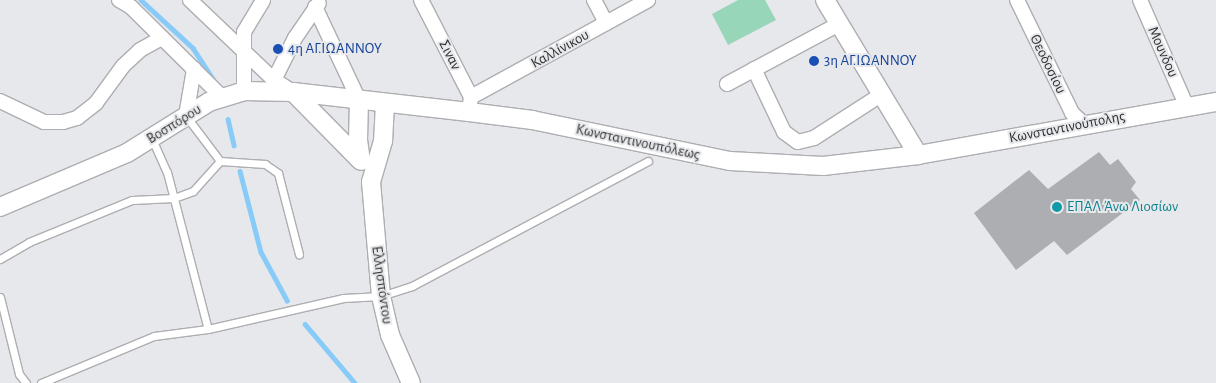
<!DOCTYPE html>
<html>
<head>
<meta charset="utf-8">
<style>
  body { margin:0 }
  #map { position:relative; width:1216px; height:383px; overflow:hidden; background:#e7e8eb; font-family:"Alegreya Sans",sans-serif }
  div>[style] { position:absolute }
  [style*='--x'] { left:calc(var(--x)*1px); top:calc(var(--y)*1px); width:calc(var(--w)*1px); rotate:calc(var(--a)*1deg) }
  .green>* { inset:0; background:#98d6b9 }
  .stream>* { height:4.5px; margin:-2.25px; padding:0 2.25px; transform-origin:2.25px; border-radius:2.25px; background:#88cbf8 }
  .building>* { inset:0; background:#adaeb1 }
  .roads { filter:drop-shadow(1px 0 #aeaeb2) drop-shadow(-1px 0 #aeaeb2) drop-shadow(0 1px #aeaeb2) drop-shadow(0 -1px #aeaeb2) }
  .service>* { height:7px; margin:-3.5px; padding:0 3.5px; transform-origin:3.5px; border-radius:3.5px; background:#fff }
  .minor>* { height:14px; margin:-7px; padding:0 7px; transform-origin:7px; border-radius:7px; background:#fff }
  .tertiary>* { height:18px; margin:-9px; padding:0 9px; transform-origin:9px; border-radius:9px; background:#fff }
  .dots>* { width:14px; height:14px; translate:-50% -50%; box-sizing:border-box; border:2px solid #e7e8eb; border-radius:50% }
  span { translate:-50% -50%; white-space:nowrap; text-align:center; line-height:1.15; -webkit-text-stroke:4px #e7e8eb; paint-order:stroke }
  .transit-label { font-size:15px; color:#164399 }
  .left { translate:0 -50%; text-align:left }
  .street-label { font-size:15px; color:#2e2e2f }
  .culture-label { font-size:15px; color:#0d838f }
</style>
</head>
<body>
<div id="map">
  <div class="green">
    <i style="clip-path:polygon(738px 0,765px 0,776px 20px,728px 45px,712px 14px)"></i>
  </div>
  <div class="stream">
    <i style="--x:141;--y:0;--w:71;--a:42.7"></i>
    <i style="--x:193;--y:48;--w:37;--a:57"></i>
    <i style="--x:228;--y:119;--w:27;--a:77"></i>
    <i style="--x:240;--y:171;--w:84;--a:75.5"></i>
    <i style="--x:261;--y:252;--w:55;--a:61.6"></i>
    <i style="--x:305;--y:324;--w:77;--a:49.7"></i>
  </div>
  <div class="building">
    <i style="clip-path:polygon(1099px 152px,1110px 165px,1118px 159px,1136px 182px,1131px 189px,1140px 200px,1067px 255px,1054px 241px,1016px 270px,974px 213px,1029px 170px,1048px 189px)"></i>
  </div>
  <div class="roads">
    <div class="service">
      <i style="--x:152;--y:139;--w:36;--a:66"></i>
      <i style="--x:167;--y:172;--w:162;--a:75.4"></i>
      <i style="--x:208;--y:329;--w:139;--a:-12.9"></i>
      <i style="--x:343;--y:298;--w:38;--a:-3"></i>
      <i style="--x:381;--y:296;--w:33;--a:-18"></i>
      <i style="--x:412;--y:286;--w:267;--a:-27.9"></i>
      <i style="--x:220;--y:161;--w:45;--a:3.8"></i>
      <i style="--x:265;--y:164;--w:16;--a:35"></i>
      <i style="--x:278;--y:173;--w:84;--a:75.5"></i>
      <i style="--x:0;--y:259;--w:34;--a:-30"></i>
      <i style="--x:29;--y:242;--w:111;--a:-22.2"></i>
      <i style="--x:132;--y:200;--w:42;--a:-2.7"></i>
      <i style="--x:174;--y:198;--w:20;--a:-20"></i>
      <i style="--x:193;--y:191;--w:40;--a:-48"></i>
      <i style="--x:220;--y:161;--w:56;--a:-127.1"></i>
      <i style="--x:0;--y:297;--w:79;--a:76.1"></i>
      <i style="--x:19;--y:374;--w:11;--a:52"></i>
      <i style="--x:41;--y:383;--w:122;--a:-22.6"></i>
      <i style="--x:154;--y:336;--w:54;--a:-7.4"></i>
    </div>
    <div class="minor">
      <i style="--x:119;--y:0;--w:14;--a:30"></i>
      <i style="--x:131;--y:7;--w:128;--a:44.7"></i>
      <i style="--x:190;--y:0;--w:116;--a:43.6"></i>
      <i style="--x:274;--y:80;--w:22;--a:32"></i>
      <i style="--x:421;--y:0;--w:109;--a:62.7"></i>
      <i style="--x:471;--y:97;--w:7;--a:98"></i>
      <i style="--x:594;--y:0;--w:26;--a:62"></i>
      <i style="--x:1017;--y:0;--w:126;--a:64"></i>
      <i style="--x:1072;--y:113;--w:16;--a:43"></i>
      <i style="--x:1140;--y:0;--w:115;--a:66.3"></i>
      <i style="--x:315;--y:7;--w:103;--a:64.7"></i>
      <i style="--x:754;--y:69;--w:70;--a:64.5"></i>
      <i style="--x:784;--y:132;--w:17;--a:36"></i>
      <i style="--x:798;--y:142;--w:16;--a:-14"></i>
      <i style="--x:814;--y:138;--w:81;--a:-32.9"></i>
      <i style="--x:274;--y:80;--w:47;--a:-63.4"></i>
      <i style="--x:295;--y:38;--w:42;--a:-55.6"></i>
      <i style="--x:727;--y:84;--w:127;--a:-28.2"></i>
      <i style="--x:244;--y:91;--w:59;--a:-90"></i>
      <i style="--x:244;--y:32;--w:37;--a:-59"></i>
      <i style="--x:471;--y:97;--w:202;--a:-28.7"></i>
      <i style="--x:0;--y:101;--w:49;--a:25.5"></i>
      <i style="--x:44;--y:122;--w:19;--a:0"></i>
      <i style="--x:63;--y:122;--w:15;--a:-16"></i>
      <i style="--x:77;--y:118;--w:24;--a:-38"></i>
      <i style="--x:96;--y:103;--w:46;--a:-53.9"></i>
      <i style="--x:123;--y:66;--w:23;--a:-43"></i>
      <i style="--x:140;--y:50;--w:25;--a:-29"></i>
      <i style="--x:186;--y:116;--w:48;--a:-80.3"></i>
    </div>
    <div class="tertiary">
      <i style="--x:825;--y:0;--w:181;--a:59"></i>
      <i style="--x:293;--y:92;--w:95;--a:45.4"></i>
      <i style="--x:359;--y:100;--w:40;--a:91.4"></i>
      <i style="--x:358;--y:140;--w:21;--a:82"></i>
      <i style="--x:385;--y:104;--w:37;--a:93"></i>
      <i style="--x:383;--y:141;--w:43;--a:106.3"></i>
      <i style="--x:371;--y:182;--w:114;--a:85"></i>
      <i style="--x:381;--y:296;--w:40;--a:77"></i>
      <i style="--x:390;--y:335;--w:52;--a:66.4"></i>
      <i style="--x:0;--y:207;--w:138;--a:-23"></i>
      <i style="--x:127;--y:153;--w:97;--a:-31.9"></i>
      <i style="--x:209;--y:102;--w:37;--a:-17"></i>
      <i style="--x:244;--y:91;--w:49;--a:1.2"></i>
      <i style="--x:293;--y:92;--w:177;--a:6.5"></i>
      <i style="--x:469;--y:112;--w:64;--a:7.2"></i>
      <i style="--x:532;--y:120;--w:202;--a:11.7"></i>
      <i style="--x:730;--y:161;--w:93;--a:3.1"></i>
      <i style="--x:823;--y:166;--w:96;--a:-6.6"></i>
      <i style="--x:918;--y:155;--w:303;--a:-10.1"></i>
    </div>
  </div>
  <div class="dots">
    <i style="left:278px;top:49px;background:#1a4fb4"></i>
    <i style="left:814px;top:61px;background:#1a4fb4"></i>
    <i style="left:1057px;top:207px;background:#0f9aa8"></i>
  </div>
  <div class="transit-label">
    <span class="left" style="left:288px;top:49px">4η ΑΓ.ΙΩΑΝΝΟΥ</span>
    <span class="left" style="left:824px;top:61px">3η ΑΓ.ΙΩΑΝΝΟΥ</span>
  </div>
  <div class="street-label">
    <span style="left:560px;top:49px;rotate:-29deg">Καλλίνικου</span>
    <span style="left:1163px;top:52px;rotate:66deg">Μουνδου</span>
    <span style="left:450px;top:55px;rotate:63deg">Σιναν</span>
    <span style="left:1048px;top:64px;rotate:64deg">Θεοδοσίου</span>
    <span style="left:174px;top:124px;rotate:-32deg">Βοσπόρου</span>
    <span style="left:1067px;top:127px;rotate:-11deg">Κωνσταντινούπολης</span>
    <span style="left:638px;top:142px;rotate:12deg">Κωνσταντινουπόλεως</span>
    <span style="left:382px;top:285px;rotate:82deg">Ελλησπόντου</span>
  </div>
  <div class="culture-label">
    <span class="left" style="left:1067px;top:207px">ΕΠΑΛ Άνω Λιοσίων</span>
  </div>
</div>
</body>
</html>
